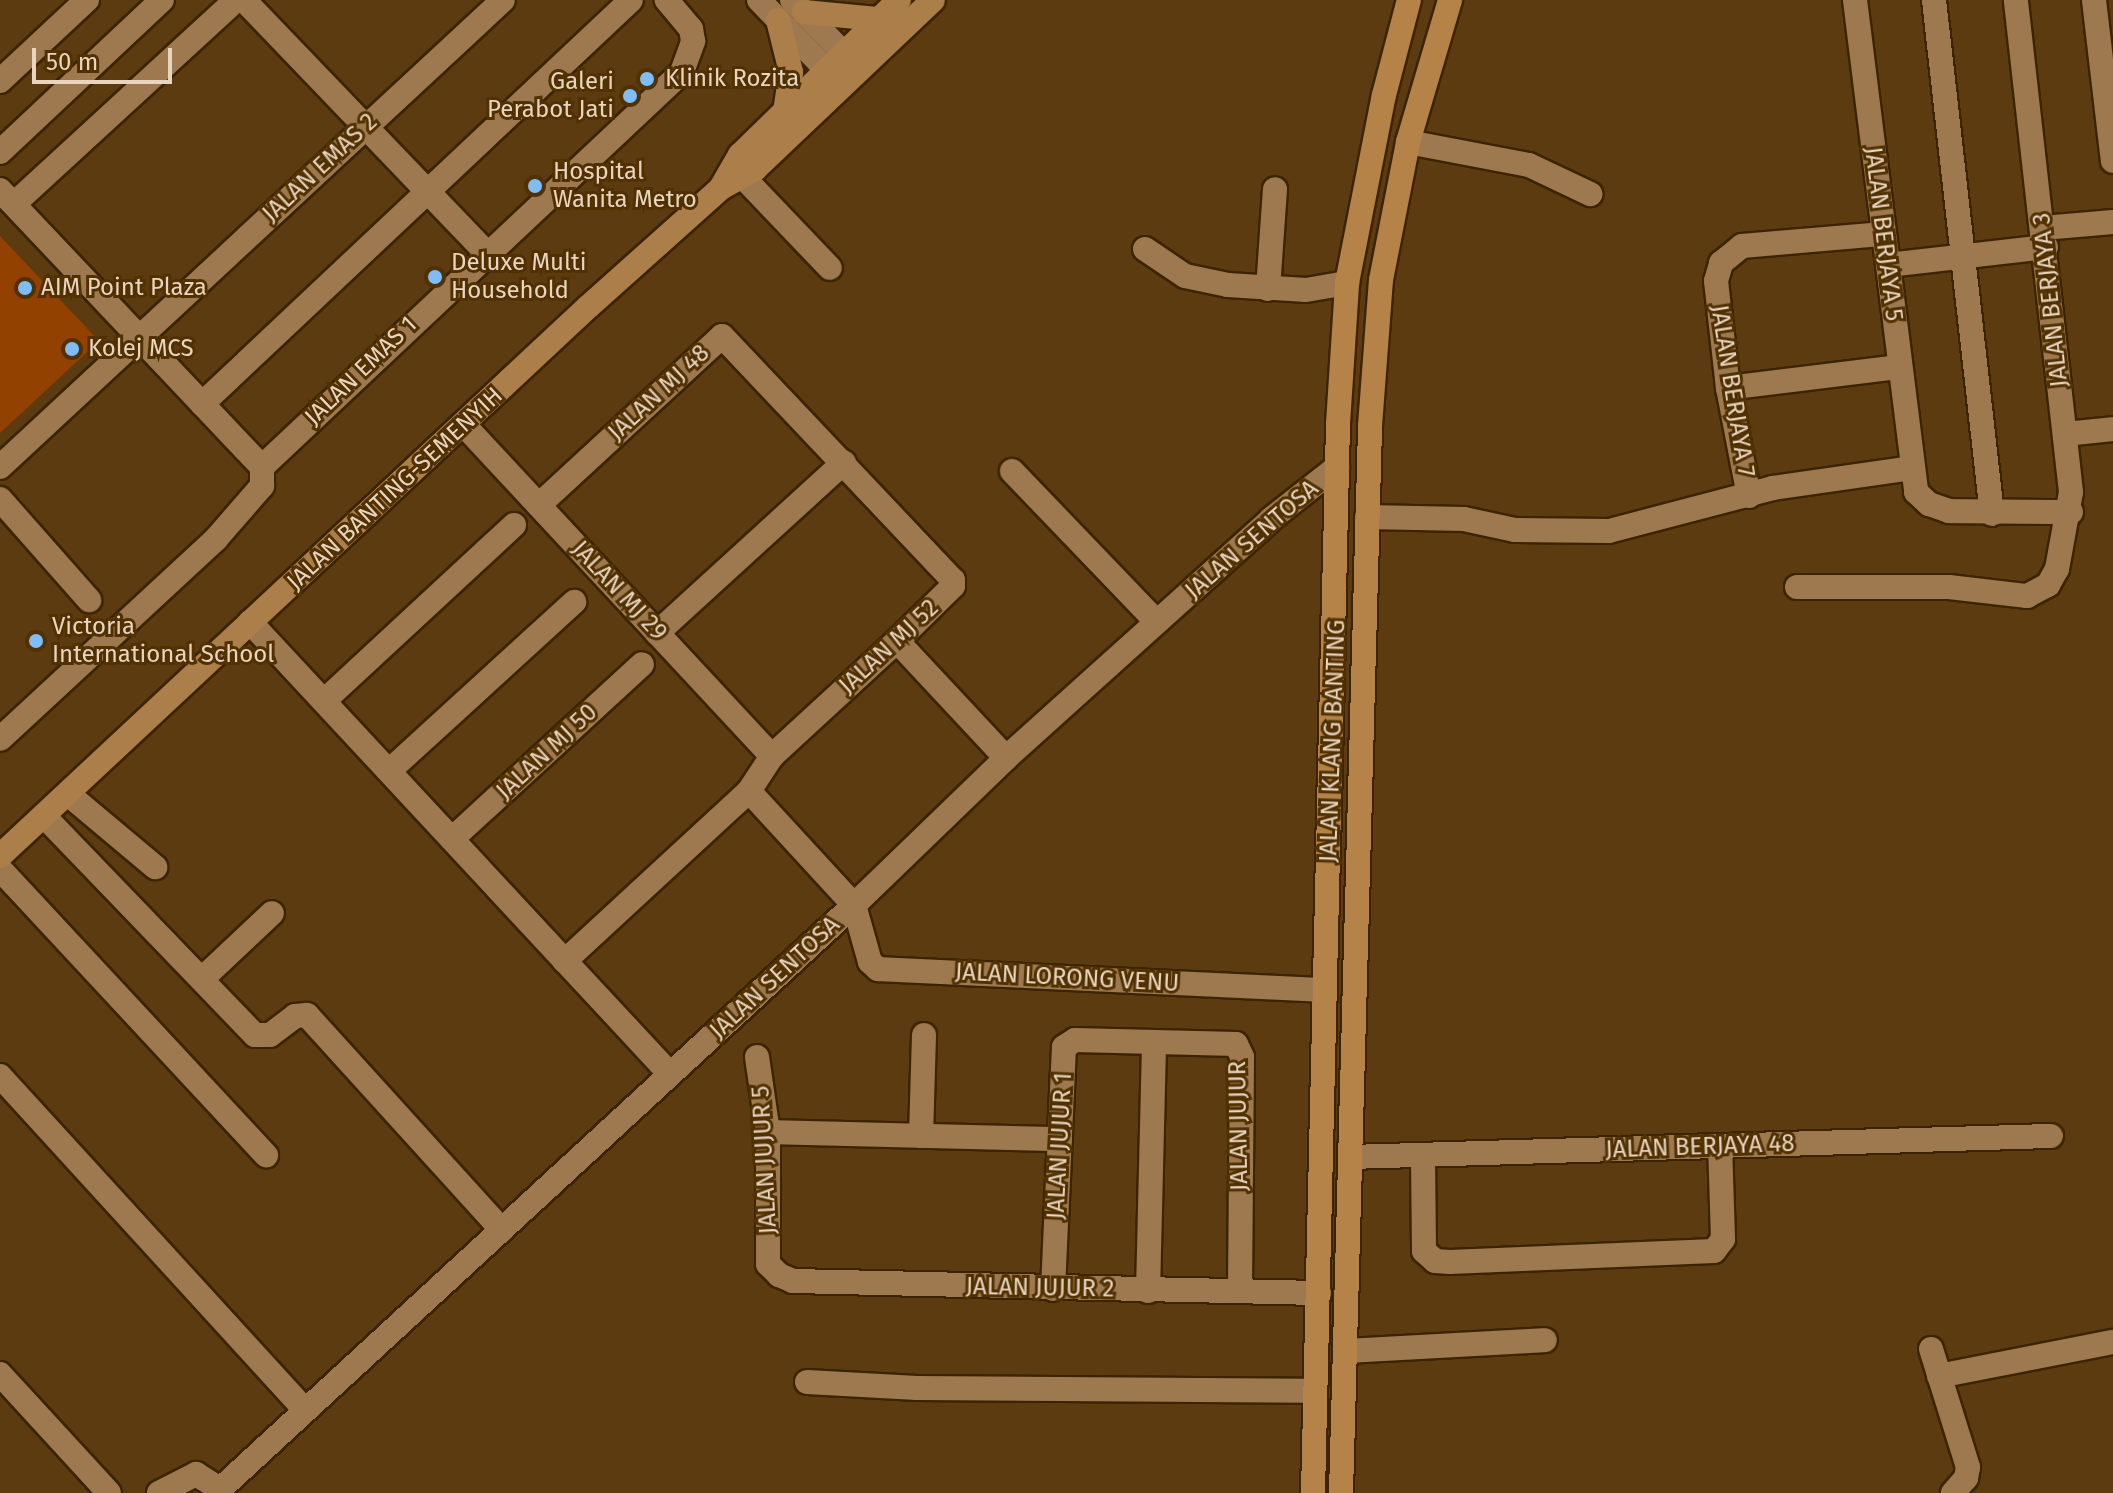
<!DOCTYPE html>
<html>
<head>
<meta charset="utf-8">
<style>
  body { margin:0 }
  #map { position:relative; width:2113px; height:1493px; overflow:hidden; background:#5d3b10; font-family:"Fira Sans",sans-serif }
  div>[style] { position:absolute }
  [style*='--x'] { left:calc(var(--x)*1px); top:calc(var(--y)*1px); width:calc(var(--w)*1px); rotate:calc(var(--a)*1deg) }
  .building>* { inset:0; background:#924101 }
  .roads { filter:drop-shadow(2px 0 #3c2403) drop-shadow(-2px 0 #3c2403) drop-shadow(0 2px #3c2403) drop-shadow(0 -2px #3c2403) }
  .minor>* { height:24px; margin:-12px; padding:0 12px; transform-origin:12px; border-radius:12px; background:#9e794f }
  .major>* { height:24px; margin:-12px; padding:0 12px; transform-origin:12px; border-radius:12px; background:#ac7e4a }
  .highway>* { height:24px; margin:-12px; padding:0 12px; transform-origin:12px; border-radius:12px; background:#b58247 }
  .dots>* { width:22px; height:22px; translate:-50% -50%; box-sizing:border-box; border:4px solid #513102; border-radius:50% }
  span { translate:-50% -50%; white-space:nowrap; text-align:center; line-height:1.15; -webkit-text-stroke:6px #513102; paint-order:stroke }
  .poi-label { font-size:24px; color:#e8d4bf }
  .left { translate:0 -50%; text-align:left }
  .right { translate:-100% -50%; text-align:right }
  .street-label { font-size:24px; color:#e8d4bf }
  .scale { position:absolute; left:32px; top:48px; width:140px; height:36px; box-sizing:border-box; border:4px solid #e8d4bf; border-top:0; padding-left:10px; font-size:24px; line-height:28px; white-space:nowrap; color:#e8d4bf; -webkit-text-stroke:6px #513102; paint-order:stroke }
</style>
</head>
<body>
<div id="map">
  <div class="building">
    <i style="clip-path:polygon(0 236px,99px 341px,0 433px)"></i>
  </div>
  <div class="roads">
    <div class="minor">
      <i style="--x:244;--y:0;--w:348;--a:46.2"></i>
      <i style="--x:759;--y:0;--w:117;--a:46"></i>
      <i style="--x:792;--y:0;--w:93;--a:45.9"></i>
      <i style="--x:1855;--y:0;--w:496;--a:82.9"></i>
      <i style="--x:1916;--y:492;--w:18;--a:43"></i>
      <i style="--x:1929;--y:504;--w:21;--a:19"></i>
      <i style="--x:1949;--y:511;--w:122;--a:0.5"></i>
      <i style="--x:1934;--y:0;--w:517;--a:83.56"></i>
      <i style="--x:2094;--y:0;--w:162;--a:83.3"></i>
      <i style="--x:0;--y:81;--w:119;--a:-43"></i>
      <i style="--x:1408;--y:142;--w:123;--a:10.8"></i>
      <i style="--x:1529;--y:165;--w:68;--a:25.4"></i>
      <i style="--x:0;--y:152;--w:222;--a:-43.2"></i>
      <i style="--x:742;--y:176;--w:127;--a:46.3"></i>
      <i style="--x:0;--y:190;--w:381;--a:46.6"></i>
      <i style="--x:262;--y:467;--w:19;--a:90"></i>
      <i style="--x:262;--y:486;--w:70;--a:131"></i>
      <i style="--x:216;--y:539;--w:294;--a:137.2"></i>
      <i style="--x:14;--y:204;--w:301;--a:-42.6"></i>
      <i style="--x:2043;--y:228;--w:70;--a:-4.9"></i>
      <i style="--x:1145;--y:249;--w:48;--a:34"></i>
      <i style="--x:1185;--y:276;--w:44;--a:11.8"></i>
      <i style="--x:1228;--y:285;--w:78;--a:3.7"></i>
      <i style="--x:1306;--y:290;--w:42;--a:-9.7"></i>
      <i style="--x:1888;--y:265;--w:159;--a:-6.5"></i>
      <i style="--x:1268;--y:289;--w:100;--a:-86"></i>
      <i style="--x:1728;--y:388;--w:173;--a:-7"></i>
      <i style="--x:202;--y:404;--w:589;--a:-43.28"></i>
      <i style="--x:465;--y:426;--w:451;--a:47.1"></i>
      <i style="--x:2065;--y:434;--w:48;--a:-5.9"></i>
      <i style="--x:0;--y:467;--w:686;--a:-42.87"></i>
      <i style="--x:262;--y:467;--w:577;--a:-43.24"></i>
      <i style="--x:682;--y:72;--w:33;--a:-70"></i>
      <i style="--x:693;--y:41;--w:12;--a:-99"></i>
      <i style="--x:691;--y:29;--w:38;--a:-130"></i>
      <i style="--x:1012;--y:471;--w:209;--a:46.2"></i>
      <i style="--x:1749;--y:496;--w:110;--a:-101"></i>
      <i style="--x:1728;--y:388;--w:108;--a:-96.4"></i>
      <i style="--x:1716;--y:281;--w:19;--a:-74"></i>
      <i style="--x:1721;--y:263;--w:27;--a:-39"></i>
      <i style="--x:1742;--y:246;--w:142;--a:-4.9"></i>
      <i style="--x:0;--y:499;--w:135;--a:48.6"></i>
      <i style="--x:539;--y:505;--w:249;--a:-42.7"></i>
      <i style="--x:722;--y:336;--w:336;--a:46.6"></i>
      <i style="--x:953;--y:580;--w:6;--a:90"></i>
      <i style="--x:953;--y:586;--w:78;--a:135.5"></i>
      <i style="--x:897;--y:641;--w:170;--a:137.4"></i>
      <i style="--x:772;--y:756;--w:42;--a:123.3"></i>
      <i style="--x:749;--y:791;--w:251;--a:137.3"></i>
      <i style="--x:1367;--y:517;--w:97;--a:1.2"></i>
      <i style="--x:1464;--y:519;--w:52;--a:12.2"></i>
      <i style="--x:1515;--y:530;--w:94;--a:0.6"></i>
      <i style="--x:1609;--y:531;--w:170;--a:-14.7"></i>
      <i style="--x:1773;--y:488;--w:140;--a:-8.2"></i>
      <i style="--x:1797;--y:587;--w:152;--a:0"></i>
      <i style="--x:1949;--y:587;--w:79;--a:6.6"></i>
      <i style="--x:2027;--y:596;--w:24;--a:-28"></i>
      <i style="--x:2048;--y:585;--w:18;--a:-61"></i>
      <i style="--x:2057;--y:569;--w:78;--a:-79.7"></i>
      <i style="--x:2071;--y:492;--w:495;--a:-96.4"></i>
      <i style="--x:250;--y:622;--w:617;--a:47.1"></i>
      <i style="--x:657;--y:633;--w:253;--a:-42.4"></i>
      <i style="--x:897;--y:641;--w:160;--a:47"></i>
      <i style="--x:324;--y:701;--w:259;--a:-42.8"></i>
      <i style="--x:389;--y:771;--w:251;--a:-42.4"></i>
      <i style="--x:749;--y:791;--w:155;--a:47.4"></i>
      <i style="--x:854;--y:905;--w:59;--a:74.3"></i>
      <i style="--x:870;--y:962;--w:11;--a:41"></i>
      <i style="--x:878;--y:969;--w:447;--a:2.7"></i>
      <i style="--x:68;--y:794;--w:114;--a:40"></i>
      <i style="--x:44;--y:816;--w:304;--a:46.1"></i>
      <i style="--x:255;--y:1035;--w:15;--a:0"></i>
      <i style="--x:270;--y:1035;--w:31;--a:-37"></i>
      <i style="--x:295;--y:1016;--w:12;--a:-5"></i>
      <i style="--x:307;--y:1015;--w:290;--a:47.8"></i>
      <i style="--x:452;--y:839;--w:258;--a:-42.6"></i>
      <i style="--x:0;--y:869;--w:391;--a:47.1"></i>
      <i style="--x:202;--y:979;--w:96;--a:-43.3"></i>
      <i style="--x:757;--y:1057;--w:76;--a:81.7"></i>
      <i style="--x:768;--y:1132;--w:132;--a:90"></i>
      <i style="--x:768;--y:1264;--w:16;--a:45"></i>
      <i style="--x:779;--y:1275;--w:15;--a:23"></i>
      <i style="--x:793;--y:1281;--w:526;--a:1.31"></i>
      <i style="--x:0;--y:1076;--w:452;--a:47.6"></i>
      <i style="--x:768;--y:1132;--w:292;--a:1.4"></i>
      <i style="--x:921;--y:1136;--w:101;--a:-88.3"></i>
      <i style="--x:1423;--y:1155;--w:96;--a:89.4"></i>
      <i style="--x:1424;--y:1251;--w:15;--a:42"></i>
      <i style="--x:1435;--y:1261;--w:15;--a:4"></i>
      <i style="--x:1450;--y:1262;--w:264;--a:-2.4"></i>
      <i style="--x:1714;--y:1251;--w:15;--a:-53"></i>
      <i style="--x:1723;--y:1239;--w:93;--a:-91.8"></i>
      <i style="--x:1350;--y:1157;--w:701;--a:-1.72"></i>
      <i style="--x:1053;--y:1289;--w:242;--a:-87.4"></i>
      <i style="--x:1064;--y:1047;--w:13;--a:-32"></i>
      <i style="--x:1075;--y:1040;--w:161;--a:1.4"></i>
      <i style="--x:1236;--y:1044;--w:14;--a:65"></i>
      <i style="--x:1242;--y:1057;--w:234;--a:90.5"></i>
      <i style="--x:1148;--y:1291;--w:249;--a:-88.6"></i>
      <i style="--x:1931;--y:1349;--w:124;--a:72.6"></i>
      <i style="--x:1968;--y:1467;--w:11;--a:100"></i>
      <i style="--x:1966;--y:1478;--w:20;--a:131"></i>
      <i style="--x:1345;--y:1351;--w:200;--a:-3.1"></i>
      <i style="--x:0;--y:1374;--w:161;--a:47.5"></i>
      <i style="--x:1939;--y:1376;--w:177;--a:-11.1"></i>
      <i style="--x:807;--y:1382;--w:110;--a:3.1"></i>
      <i style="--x:917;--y:1388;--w:398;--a:0.4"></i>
      <i style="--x:159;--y:1493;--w:42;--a:-27.2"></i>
      <i style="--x:196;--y:1474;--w:28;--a:32"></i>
      <i style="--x:216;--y:1493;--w:868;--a:-42.66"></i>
      <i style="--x:854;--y:905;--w:211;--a:-44"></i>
      <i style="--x:1006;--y:758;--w:357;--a:-42"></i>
      <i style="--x:1271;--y:519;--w:84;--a:-38.2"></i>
    </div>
    <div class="major">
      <i style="--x:804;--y:12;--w:73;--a:5.5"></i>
      <i style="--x:778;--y:20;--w:54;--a:76"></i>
      <i style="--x:791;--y:72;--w:40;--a:98.5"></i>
      <i style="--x:722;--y:186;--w:36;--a:-60"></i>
      <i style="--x:740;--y:155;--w:222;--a:-44.3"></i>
      <i style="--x:0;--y:856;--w:804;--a:-43.04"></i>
      <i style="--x:588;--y:307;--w:178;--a:-41.8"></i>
      <i style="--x:721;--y:188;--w:39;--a:-29"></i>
      <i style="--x:755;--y:169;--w:245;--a:-43.5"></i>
    </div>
    <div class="highway">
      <i style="--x:1313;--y:1493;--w:1069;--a:-88.66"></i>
      <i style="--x:1338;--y:424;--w:141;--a:-86.3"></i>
      <i style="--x:1347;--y:283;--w:192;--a:-78.9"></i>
      <i style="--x:1384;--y:95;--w:98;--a:-75.3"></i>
      <i style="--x:1341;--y:1493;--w:1067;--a:-88.44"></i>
      <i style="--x:1370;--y:426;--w:146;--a:-85.7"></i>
      <i style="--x:1381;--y:280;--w:141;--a:-78.9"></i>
      <i style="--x:1408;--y:142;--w:148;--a:-73.5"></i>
    </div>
  </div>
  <div class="dots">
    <i style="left:647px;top:79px;background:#7fbdfa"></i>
    <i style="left:630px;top:96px;background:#7fbdfa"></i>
    <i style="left:535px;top:186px;background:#7fbdfa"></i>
    <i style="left:435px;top:277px;background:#7fbdfa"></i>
    <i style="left:25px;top:288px;background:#7fbdfa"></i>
    <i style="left:72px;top:349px;background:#7fbdfa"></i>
    <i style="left:36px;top:641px;background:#7fbdfa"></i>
  </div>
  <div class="poi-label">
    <span class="left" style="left:665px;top:79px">Klinik Rozita</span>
    <span class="right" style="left:614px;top:96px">Galeri<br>Perabot Jati</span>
    <span class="left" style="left:553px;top:186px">Hospital<br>Wanita Metro</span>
    <span class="left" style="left:451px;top:277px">Deluxe Multi<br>Household</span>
    <span class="left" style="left:41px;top:288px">AIM Point Plaza</span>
    <span class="left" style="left:88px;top:349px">Kolej MCS</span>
    <span class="left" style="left:52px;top:641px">Victoria<br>International School</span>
  </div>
  <div class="street-label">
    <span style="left:320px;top:168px;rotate:-43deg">JALAN EMAS 2</span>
    <span style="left:1883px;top:234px;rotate:83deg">JALAN BERJAYA 5</span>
    <span style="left:2051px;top:300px;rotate:-96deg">JALAN BERJAYA 3</span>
    <span style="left:361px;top:371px;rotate:-44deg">JALAN EMAS 1</span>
    <span style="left:1732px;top:391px;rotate:81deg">JALAN BERJAYA 7</span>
    <span style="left:659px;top:393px;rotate:-43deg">JALAN MJ 48</span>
    <span style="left:395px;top:489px;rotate:-43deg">JALAN BANTING-SEMENYIH</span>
    <span style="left:1252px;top:540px;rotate:-41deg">JALAN SENTOSA</span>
    <span style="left:619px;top:591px;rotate:47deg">JALAN MJ 29</span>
    <span style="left:889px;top:647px;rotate:-43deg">JALAN MJ 52</span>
    <span style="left:1333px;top:741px;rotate:-88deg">JALAN KLANG BANTING</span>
    <span style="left:547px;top:752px;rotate:-43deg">JALAN MJ 50</span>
    <span style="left:775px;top:978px;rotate:-43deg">JALAN SENTOSA</span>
    <span style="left:1067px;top:978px;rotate:3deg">JALAN LORONG VENU</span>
    <span style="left:1239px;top:1126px;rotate:-91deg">JALAN JUJUR</span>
    <span style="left:1060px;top:1146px;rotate:-87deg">JALAN JUJUR 1</span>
    <span style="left:1700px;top:1147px;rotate:-2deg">JALAN BERJAYA 48</span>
    <span style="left:765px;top:1160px;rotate:-93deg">JALAN JUJUR 5</span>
    <span style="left:1040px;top:1288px;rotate:1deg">JALAN JUJUR 2</span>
  </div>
  <div class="scale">50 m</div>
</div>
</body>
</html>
